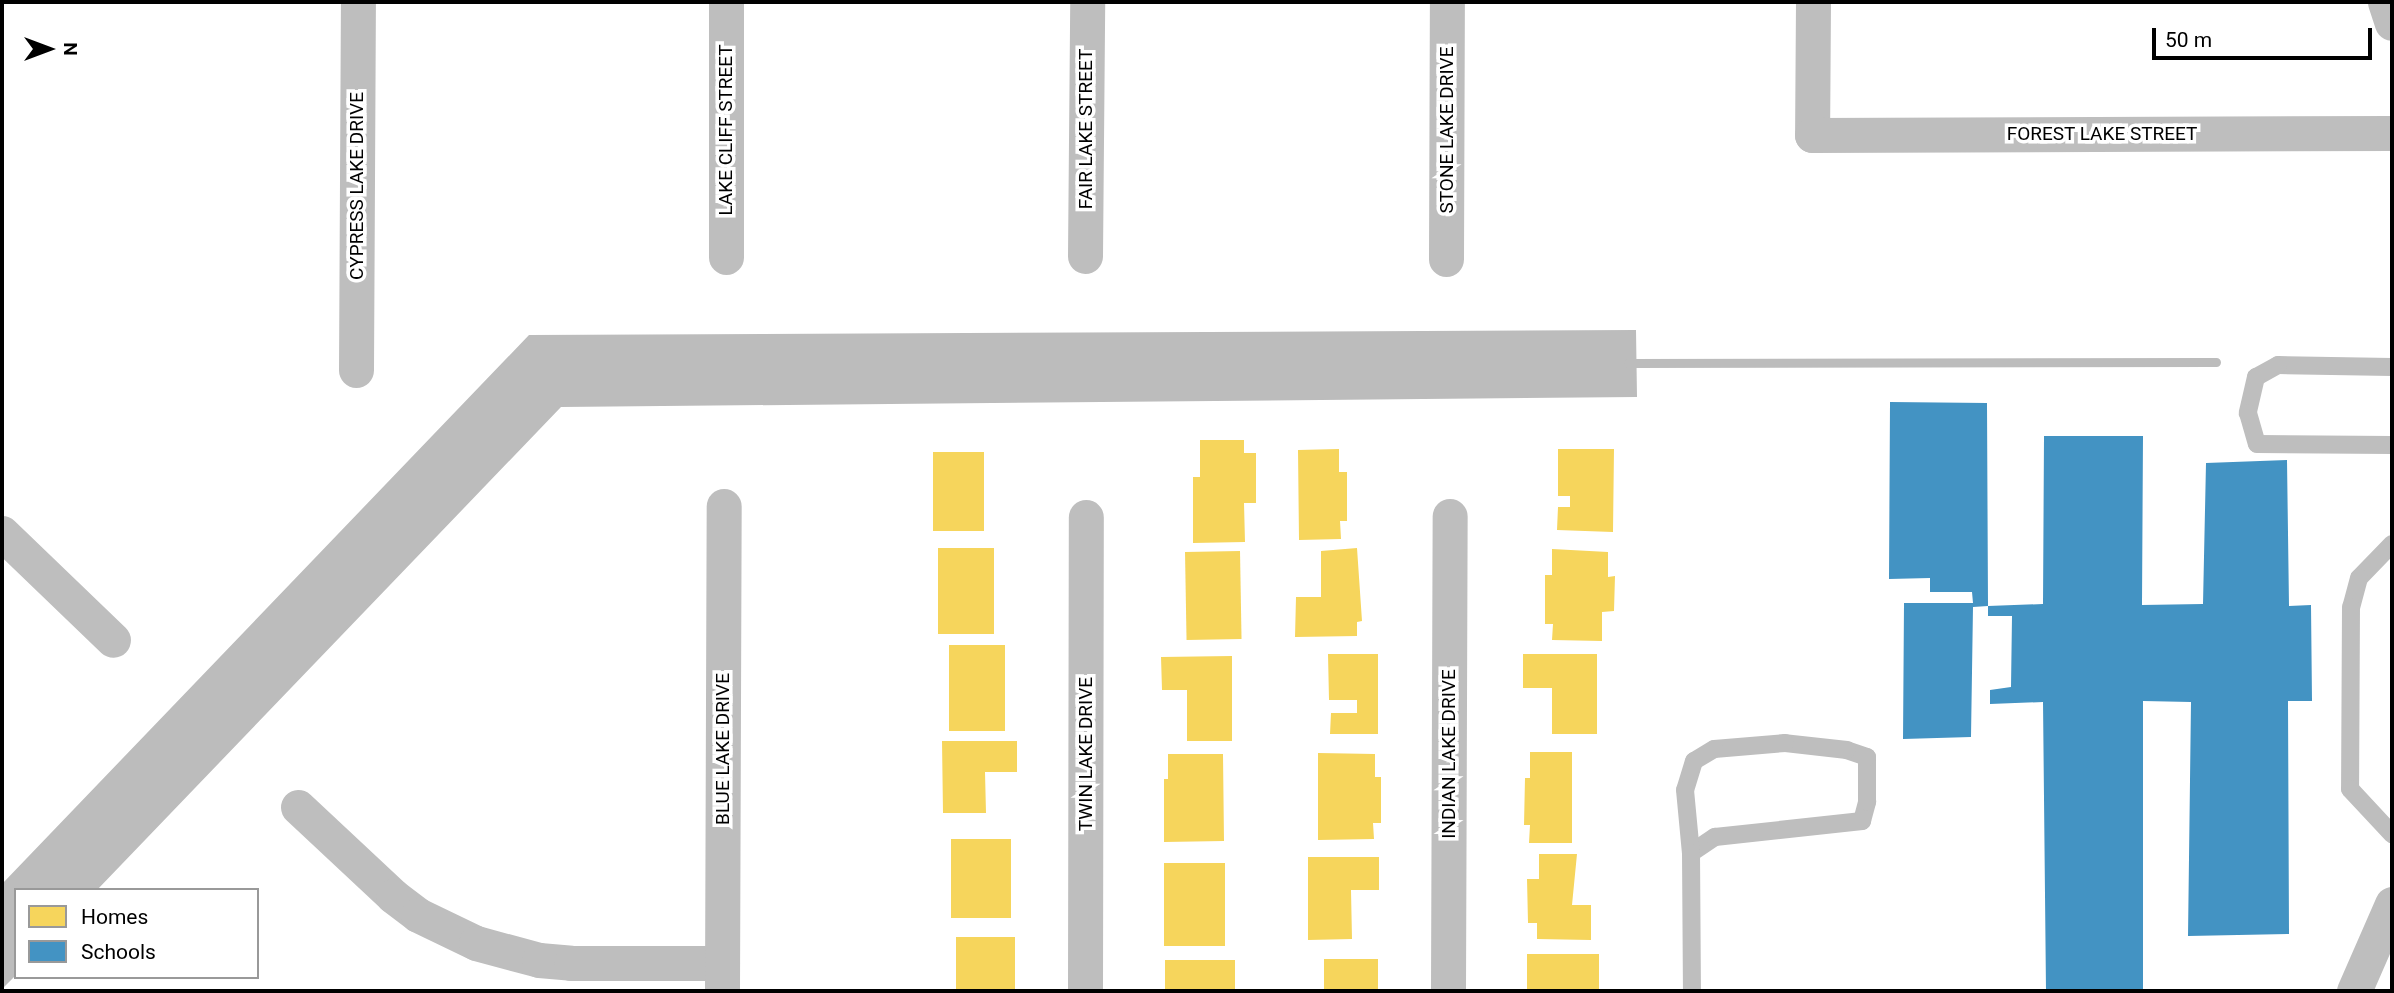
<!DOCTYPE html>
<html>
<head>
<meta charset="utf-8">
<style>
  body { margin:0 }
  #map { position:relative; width:2394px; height:993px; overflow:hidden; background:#fff; font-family:Roboto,sans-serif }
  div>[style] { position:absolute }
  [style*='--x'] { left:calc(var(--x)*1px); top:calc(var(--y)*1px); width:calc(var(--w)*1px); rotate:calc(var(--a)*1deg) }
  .water>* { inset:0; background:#bcbcbc }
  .homes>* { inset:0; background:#f6d55c; transform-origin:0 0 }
  .schools>* { inset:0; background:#4393c3 }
  .stream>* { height:9px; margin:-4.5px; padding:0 4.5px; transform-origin:4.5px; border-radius:4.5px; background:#bcbcbc }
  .lane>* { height:18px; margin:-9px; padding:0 9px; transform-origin:9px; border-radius:9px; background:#bebebe }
  .street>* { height:35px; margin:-17.5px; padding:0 17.5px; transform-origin:17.5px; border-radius:17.5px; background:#bebebe }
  span { translate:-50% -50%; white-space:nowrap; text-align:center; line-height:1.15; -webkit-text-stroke:7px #fff; paint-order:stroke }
  .street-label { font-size:19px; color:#000 }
  .frame { position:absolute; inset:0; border:4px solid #000; pointer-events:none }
  .legend { position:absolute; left:14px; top:888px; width:245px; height:91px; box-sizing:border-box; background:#fff; border:2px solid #999; margin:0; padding:9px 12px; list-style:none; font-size:21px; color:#000 }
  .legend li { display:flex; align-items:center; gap:14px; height:35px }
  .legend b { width:35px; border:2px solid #999 }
  .north { position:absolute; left:14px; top:14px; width:70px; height:70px; -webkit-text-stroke:5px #fff; paint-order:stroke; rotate:90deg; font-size:19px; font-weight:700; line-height:28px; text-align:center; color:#000 }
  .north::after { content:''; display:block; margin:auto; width:24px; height:32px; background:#000; clip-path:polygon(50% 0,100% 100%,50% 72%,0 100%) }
  .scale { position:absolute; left:2152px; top:28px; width:220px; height:32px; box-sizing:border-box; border:4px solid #000; border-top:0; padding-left:9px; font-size:21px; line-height:24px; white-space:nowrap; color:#000; -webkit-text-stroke:5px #fff; paint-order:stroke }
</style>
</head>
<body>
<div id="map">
  <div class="water">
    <i style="clip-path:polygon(1636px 330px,1637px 397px,561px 407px,97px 890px,16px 890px,16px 975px,2px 989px,2px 884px,529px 335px)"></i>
  </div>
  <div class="homes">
    <i style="clip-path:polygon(1200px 440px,1244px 440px,1244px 453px,1256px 453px,1256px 503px,1244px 503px,1245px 542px,1193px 543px,1193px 477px,1200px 477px)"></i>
    <i style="clip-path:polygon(1339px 449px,1339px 472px,1347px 472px,1347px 521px,1340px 521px,1341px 539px,1299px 540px,1298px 450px)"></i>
    <i style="clip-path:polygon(1558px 449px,1614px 449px,1613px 532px,1557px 530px,1558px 507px,1570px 507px,1570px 496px,1558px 496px)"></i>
    <i style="left:933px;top:452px;width:51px;height:79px"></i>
    <i style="left:994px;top:548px;width:86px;height:56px;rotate:90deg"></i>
    <i style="clip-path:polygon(1357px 548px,1362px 621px,1357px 622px,1357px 636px,1295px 637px,1296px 597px,1321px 597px,1321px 551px)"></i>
    <i style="clip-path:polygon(1552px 549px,1608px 552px,1608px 577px,1615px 576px,1614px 611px,1602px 612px,1602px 641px,1552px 640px,1553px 624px,1545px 624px,1545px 575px,1552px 575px)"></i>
    <i style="left:1240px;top:551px;width:88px;height:55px;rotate:89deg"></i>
    <i style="left:949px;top:645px;width:56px;height:86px"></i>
    <i style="clip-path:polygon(1328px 654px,1378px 654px,1378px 734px,1330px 734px,1331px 713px,1357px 713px,1357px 700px,1329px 700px)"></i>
    <i style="clip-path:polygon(1523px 654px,1597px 654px,1597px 734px,1552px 734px,1552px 688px,1523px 688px)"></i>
    <i style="clip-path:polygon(1232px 656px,1232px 741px,1187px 741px,1187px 690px,1162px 690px,1161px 657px)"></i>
    <i style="clip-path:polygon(942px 741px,1017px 741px,1017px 772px,985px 772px,986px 813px,943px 813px)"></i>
    <i style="clip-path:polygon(1530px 752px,1572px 752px,1572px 843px,1529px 843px,1530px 825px,1524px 825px,1525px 778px,1530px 778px)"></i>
    <i style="clip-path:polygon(1318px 753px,1375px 754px,1375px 777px,1381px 777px,1381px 823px,1373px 823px,1374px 839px,1318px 840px)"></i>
    <i style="clip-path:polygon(1168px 754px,1223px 754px,1224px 841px,1164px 842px,1164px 779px,1168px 779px)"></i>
    <i style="left:1011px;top:839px;width:79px;height:60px;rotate:90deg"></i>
    <i style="clip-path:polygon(1539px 854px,1577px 854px,1572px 905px,1591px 905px,1591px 940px,1537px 939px,1537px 923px,1528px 923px,1527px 879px,1539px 879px)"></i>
    <i style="clip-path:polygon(1308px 857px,1379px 857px,1379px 890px,1351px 890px,1352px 939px,1308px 940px)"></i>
    <i style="left:1164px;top:863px;width:61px;height:83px"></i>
    <i style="left:1015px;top:937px;width:54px;height:59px;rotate:90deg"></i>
    <i style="left:1527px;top:954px;width:72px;height:35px"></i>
    <i style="left:1324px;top:959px;width:54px;height:32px"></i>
    <i style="left:1235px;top:960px;width:31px;height:70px;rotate:90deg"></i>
  </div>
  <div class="schools">
    <i style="clip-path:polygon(1890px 402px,1987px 403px,1988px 606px,1973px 607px,1971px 737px,1903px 739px,1904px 603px,1973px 603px,1972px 592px,1930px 592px,1930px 578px,1889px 579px)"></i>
    <i style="clip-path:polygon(2044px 436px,2143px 436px,2142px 605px,2203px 604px,2206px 463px,2287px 460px,2289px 606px,2311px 605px,2312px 701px,2288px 701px,2289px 934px,2188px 936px,2191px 702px,2143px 701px,2143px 991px,2046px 991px,2043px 702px,1990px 704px,1990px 690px,2011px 687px,2012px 616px,1988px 616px,1988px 606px,2043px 604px)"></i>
  </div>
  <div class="stream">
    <i style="--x:1628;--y:363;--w:588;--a:-0.1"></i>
  </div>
  <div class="lane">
    <i style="--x:2392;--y:367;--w:114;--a:-179"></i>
    <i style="--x:2278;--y:365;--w:25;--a:151"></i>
    <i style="--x:2256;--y:377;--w:37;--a:103"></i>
    <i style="--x:2248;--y:413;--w:32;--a:74"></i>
    <i style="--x:2257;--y:444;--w:135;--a:0.4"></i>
    <i style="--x:2392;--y:544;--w:47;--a:134.1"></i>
    <i style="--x:2359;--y:578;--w:30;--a:105"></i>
    <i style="--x:2351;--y:607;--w:182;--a:90.3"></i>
    <i style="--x:2350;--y:789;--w:62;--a:47"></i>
    <i style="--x:1691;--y:853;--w:29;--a:-34"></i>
    <i style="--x:1715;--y:837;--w:148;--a:-6.2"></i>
    <i style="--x:1862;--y:821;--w:20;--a:-75"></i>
    <i style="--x:1867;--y:802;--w:45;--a:-90"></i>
    <i style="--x:1867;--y:757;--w:21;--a:-161"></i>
    <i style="--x:1847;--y:750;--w:62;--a:-173.6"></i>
    <i style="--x:1785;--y:743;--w:71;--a:175.2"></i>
    <i style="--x:1714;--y:749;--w:23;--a:149"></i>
    <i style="--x:1694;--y:761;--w:30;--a:107"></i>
    <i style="--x:1685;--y:790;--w:63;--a:84.6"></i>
    <i style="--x:1691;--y:853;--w:138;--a:89.6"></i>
  </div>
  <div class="street">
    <i style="--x:1813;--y:2;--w:133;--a:90.4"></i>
    <i style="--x:1812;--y:135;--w:580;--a:-0.2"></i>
    <i style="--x:2385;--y:2;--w:22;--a:72"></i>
    <i style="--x:1085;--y:256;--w:254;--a:-89.5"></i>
    <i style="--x:726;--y:257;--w:255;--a:-90"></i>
    <i style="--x:1446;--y:259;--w:257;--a:-89.8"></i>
    <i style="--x:356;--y:370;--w:368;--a:-89.7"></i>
    <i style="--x:2;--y:533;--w:154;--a:43.9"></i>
    <i style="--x:298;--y:807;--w:130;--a:43.1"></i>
    <i style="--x:393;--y:896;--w:31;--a:37"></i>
    <i style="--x:418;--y:915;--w:64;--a:25.8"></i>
    <i style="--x:476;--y:943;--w:65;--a:15.1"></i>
    <i style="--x:539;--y:960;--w:32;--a:5"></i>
    <i style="--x:571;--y:963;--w:151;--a:0"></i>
    <i style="--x:722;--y:991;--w:485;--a:-89.8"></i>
    <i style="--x:1085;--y:991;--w:474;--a:-89.9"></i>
    <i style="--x:1448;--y:991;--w:475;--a:-89.8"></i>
    <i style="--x:2354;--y:991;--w:95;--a:-66.4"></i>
  </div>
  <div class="street-label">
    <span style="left:1086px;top:129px;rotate:-90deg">FAIR LAKE STREET</span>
    <span style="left:726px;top:130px;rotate:-90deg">LAKE CLIFF STREET</span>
    <span style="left:1447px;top:130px;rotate:-90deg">STONE LAKE DRIVE</span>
    <span style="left:2102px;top:134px">FOREST LAKE STREET</span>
    <span style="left:357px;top:186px;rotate:-90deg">CYPRESS LAKE DRIVE</span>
    <span style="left:723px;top:749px;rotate:-90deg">BLUE LAKE DRIVE</span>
    <span style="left:1086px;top:754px;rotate:-90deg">TWIN LAKE DRIVE</span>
    <span style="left:1449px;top:754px;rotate:-90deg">INDIAN LAKE DRIVE</span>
  </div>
  <div class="frame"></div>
  <ul class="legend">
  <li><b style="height:19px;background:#f6d55c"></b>Homes</li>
  <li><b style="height:19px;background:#4393c3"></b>Schools</li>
  </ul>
  <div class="north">N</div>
  <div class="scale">50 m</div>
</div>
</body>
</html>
